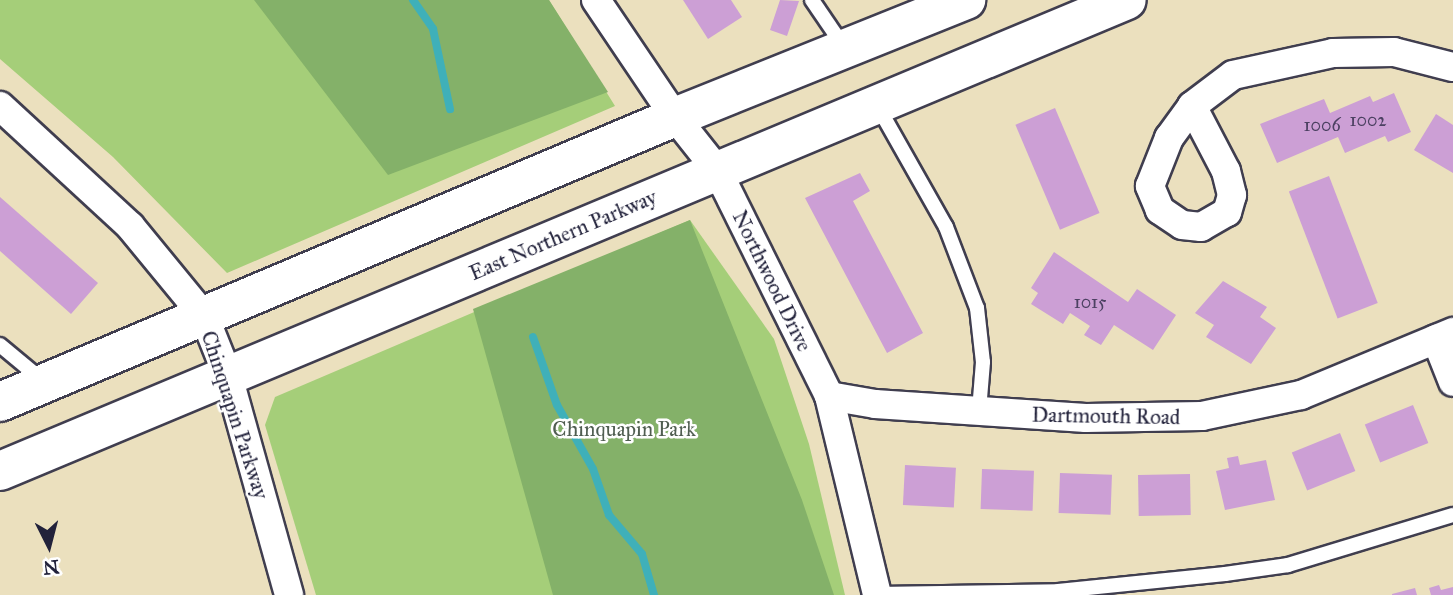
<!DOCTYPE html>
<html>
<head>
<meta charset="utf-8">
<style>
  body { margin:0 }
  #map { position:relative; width:1453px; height:595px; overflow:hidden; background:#ebe0be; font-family:"IM FELL Great Primer",serif }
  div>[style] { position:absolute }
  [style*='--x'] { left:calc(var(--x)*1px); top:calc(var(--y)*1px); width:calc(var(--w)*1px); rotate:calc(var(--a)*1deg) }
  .green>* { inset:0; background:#a5ce79 }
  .forest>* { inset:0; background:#84b169 }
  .stream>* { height:8px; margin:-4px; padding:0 4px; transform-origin:4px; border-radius:4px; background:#3fb0b9 }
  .building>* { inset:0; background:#cc9fd5; transform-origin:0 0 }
  .roads { filter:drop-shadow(2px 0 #403e4f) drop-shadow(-2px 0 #403e4f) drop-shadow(0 2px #403e4f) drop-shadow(0 -2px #403e4f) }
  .service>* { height:14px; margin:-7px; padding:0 7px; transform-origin:7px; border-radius:7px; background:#fff }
  .minor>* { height:28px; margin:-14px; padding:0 14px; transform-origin:14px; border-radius:14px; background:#fff }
  .primary>* { height:38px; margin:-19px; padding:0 19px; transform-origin:19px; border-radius:19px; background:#fff }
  span { translate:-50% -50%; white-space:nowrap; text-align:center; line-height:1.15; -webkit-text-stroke:5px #fff; paint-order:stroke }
  .number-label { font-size:18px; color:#4c4162 }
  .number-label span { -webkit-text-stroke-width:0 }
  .street-label { font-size:21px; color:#22223b }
  .park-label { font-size:21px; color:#505e51 }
  .north { position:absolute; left:14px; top:511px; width:70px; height:70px; -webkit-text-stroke:5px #fff; paint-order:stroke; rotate:174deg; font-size:19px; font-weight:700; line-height:28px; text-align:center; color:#22223b }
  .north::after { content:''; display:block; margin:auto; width:24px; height:32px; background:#22223b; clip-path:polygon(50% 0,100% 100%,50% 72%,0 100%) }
</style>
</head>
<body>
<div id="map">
  <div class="green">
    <i style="clip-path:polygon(0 0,549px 0,615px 106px,227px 273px,113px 157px,0 59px)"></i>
    <i style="clip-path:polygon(690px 220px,774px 339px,809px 444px,845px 595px,316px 595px,265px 425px,275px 397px)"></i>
  </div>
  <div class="forest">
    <i style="clip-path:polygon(254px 0,549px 0,608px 92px,388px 175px)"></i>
    <i style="clip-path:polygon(690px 220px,802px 500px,834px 595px,553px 595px,473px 309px)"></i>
  </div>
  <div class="stream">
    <i style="--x:413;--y:0;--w:35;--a:55"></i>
    <i style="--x:433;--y:29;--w:82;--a:78"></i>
    <i style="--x:533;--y:337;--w:72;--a:70.6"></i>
    <i style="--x:557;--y:405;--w:73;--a:60.6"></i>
    <i style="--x:593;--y:469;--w:49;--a:70.8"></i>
    <i style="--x:609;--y:515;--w:51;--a:49.8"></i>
    <i style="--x:642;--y:554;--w:43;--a:73.7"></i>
  </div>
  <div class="building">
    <i style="clip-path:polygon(683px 0,731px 0,742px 17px,708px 39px)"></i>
    <i style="clip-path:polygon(780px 0,799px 1px,787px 36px,770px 30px)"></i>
    <i style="clip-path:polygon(1394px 93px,1411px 132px,1388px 142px,1385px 136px,1345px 153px,1338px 137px,1277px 163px,1260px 124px,1324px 99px,1330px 113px,1370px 96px,1373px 102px)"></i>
    <i style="left:1055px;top:108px;width:114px;height:43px;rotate:67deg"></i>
    <i style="clip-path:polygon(1436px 114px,1453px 125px,1453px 173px,1414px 150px)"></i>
    <i style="clip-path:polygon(860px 173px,870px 191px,853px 201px,923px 333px,887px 353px,805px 198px)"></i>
    <i style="left:1329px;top:176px;width:136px;height:43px;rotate:69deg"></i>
    <i style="clip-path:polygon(0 197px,98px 283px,71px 314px,0 251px)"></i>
    <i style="clip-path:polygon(1054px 252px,1128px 302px,1137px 289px,1176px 315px,1153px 350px,1114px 325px,1101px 345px,1084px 335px,1090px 326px,1070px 313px,1063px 324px,1031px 304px,1038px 293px,1031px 288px)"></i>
    <i style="clip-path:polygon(1223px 281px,1267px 307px,1260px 317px,1276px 328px,1251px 364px,1206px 337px,1214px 325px,1195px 313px)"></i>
    <i style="left:1413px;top:405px;width:41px;height:52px;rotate:68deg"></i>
    <i style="left:1340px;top:433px;width:41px;height:52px;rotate:68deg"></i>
    <i style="clip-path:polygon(1238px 456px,1240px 465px,1266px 460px,1275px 500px,1225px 510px,1216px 471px,1229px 468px,1227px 458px)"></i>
    <i style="left:905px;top:465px;width:51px;height:40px;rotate:3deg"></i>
    <i style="left:982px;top:469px;width:52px;height:40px;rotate:2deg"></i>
    <i style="left:1060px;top:473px;width:52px;height:40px;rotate:2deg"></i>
    <i style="left:1190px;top:474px;width:41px;height:52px;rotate:89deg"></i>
    <i style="clip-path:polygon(1439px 585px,1441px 590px,1453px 587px,1453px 595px,1431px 595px,1429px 588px)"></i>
    <i style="clip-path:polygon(1415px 588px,1417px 595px,1392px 595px,1392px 594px)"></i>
  </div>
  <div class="roads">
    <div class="service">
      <i style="--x:812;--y:0;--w:57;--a:55.8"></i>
      <i style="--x:877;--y:105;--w:140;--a:60.5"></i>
      <i style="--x:946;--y:227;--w:87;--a:69.1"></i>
      <i style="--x:977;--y:308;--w:54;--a:83.7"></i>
      <i style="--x:983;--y:362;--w:49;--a:94.7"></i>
      <i style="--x:0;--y:345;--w:55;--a:39.8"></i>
      <i style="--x:877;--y:594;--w:181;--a:-0.9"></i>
      <i style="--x:1058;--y:591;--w:168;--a:-5.8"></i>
      <i style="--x:1225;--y:574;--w:64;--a:-8.1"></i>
      <i style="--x:1288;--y:565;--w:172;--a:-16.9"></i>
    </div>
    <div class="minor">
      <i style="--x:596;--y:0;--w:141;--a:56"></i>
      <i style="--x:675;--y:117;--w:68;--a:51.6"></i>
      <i style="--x:717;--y:170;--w:252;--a:63.6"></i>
      <i style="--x:829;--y:396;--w:205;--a:76.4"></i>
      <i style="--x:0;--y:106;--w:177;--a:42.7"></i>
      <i style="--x:130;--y:226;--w:117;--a:50.6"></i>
      <i style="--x:204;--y:316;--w:65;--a:68.2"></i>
      <i style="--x:228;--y:376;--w:227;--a:74.4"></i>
      <i style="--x:1192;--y:106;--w:73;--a:62.4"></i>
      <i style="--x:1226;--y:171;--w:25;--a:76"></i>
      <i style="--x:1232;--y:195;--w:18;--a:106"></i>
      <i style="--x:1227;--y:212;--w:30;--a:150"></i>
      <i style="--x:1201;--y:227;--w:19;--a:-174"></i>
      <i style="--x:1182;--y:225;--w:27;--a:-146"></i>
      <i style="--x:1160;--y:210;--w:26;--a:-113"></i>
      <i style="--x:1150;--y:186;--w:52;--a:-68.4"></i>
      <i style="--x:1169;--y:138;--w:39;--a:-54"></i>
      <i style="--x:1192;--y:106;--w:51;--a:-37.1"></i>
      <i style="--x:1233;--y:75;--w:102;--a:-12.4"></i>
      <i style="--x:1333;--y:53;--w:61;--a:-0.9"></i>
      <i style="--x:1394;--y:52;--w:61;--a:14.3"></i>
      <i style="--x:1436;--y:339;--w:46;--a:68.4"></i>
      <i style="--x:829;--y:396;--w:47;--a:9.9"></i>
      <i style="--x:875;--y:404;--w:211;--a:3.8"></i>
      <i style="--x:1086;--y:418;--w:116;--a:-1"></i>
      <i style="--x:1202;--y:416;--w:101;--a:-12"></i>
      <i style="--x:1301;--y:395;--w:165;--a:-22.5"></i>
    </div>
    <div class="primary">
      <i style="--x:0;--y:402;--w:733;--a:-22.89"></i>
      <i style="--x:675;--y:117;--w:314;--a:-21.9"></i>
      <i style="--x:0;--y:471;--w:1221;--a:-22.68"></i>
    </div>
  </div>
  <div class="number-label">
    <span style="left:1368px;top:120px">1002</span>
    <span style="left:1322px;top:125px">1006</span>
    <span style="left:1090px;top:302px">1015</span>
  </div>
  <div class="street-label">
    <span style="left:563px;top:235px;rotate:-23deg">East Northern Parkway</span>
    <span style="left:772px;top:281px;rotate:64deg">Northwood Drive</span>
    <span style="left:235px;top:415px;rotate:72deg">Chinquapin Parkway</span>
    <span style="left:1106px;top:416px;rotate:1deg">Dartmouth Road</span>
  </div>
  <div class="park-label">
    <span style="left:624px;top:429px">Chinquapin Park</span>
  </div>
  <div class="north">N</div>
</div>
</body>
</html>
